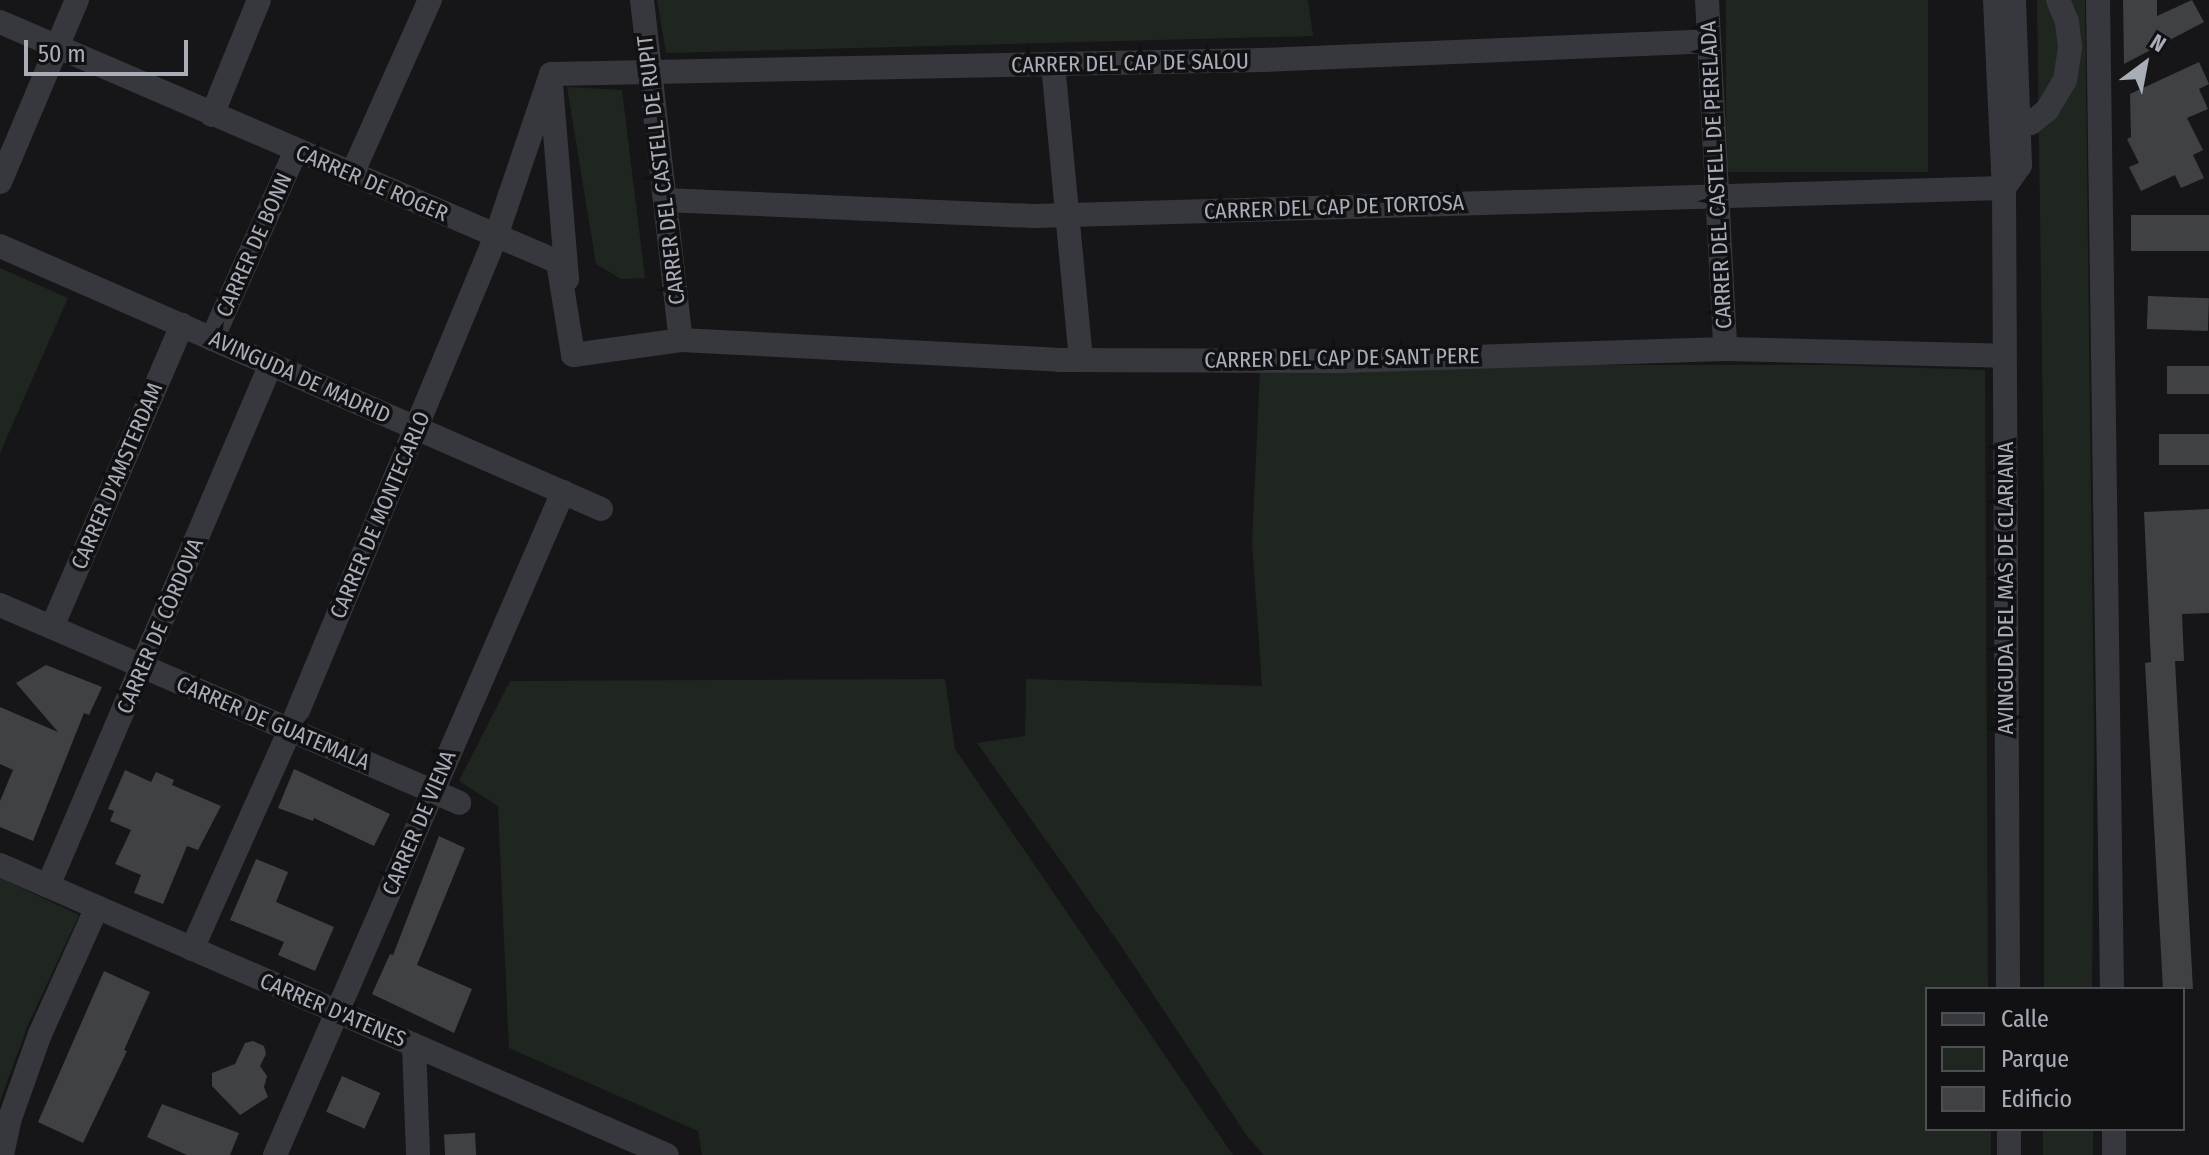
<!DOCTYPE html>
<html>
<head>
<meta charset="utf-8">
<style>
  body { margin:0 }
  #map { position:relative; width:2209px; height:1155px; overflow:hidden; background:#161618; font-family:"Fira Sans Condensed",sans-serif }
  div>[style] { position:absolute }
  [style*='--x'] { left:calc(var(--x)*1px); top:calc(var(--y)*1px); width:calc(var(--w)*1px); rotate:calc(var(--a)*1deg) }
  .green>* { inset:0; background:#1e261f; transform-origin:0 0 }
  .building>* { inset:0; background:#404145; transform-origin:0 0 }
  .minor>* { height:24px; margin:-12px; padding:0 12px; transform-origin:12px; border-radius:12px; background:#37383d }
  span { translate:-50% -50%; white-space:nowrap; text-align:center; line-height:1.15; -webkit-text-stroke:7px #111113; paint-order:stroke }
  .street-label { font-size:22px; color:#a8adb8 }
  .legend { position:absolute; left:1925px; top:987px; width:260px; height:144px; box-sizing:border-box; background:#111113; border:2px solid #4d4f55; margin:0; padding:10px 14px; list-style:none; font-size:24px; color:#a8adb8 }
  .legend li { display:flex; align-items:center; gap:16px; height:40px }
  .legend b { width:40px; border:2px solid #4d4f55 }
  .north { position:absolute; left:2105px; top:24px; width:80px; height:80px; -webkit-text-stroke:6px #111113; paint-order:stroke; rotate:32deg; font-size:22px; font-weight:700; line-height:32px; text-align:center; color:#a8adb8 }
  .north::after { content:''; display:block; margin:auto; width:28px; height:36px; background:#a8adb8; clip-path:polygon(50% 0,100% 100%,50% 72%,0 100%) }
  .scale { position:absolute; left:24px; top:40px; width:164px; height:36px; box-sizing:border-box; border:4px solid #a8adb8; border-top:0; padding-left:10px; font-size:24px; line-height:28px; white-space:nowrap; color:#a8adb8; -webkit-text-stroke:6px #111113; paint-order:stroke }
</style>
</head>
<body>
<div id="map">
  <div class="green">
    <i style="clip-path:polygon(657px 0,1308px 0,1313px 36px,666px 53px)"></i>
    <i style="left:1726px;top:0;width:202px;height:172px"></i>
    <i style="clip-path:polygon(2037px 0,2085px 0,2094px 739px,2092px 989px,2044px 989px,2044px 498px)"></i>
    <i style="clip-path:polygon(567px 87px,622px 90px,645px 278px,621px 279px,596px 264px)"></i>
    <i style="clip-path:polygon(0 268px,68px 298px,0 453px)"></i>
    <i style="clip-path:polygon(1568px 365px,1834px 365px,1985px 370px,1988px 989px,1927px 989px,1927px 1129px,1991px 1129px,1991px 1155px,1264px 1155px,1247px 1136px,1119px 943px,977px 743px,1025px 736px,1026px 679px,1262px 686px,1252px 542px,1260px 371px)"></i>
    <i style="clip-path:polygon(945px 679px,955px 749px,1233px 1155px,702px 1155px,698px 1131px,509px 1048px,498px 806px,459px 781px,510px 681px)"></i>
    <i style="clip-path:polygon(0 878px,79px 915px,28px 1025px,0 1101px)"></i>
    <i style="left:2043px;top:1129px;width:50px;height:26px"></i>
  </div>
  <div class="building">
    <i style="clip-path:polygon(2123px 0,2157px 0,2157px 16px,2192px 0,2204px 22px,2124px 64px)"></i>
    <i style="clip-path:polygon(2199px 62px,2209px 84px,2199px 89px,2208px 109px,2187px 118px,2203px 150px,2193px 155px,2204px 178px,2181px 188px,2175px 175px,2141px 191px,2129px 167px,2139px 163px,2127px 139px,2131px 137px,2130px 94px)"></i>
    <i style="left:2209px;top:215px;width:36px;height:78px;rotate:90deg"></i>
    <i style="left:2148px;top:296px;width:61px;height:33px;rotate:2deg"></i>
    <i style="left:2209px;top:366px;width:28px;height:42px;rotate:90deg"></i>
    <i style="left:2209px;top:434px;width:31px;height:50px;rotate:90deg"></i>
    <i style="clip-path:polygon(2209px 509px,2209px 613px,2182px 614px,2184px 661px,2175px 661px,2193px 989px,2163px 989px,2145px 663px,2151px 662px,2144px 512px)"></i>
    <i style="clip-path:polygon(46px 665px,102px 687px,89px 715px,84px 713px,33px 841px,0 827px,0 801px,13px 770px,0 764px,0 707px,58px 732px,16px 683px)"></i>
    <i style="clip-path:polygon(294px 769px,390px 814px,374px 846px,314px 818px,313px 821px,278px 808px)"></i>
    <i style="clip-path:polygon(125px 770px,151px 782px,156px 772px,174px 780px,172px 785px,221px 806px,198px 850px,187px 846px,163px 904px,134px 893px,141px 875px,115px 864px,131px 830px,110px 821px,114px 811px,108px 809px)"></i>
    <i style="clip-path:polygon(439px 836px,465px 848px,417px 965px,472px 989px,454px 1033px,372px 994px,390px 954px,393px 955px)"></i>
    <i style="clip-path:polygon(256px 859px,288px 872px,276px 902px,334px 927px,315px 971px,278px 955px,284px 942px,230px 920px)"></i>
    <i style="clip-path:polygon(104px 971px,150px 992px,124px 1050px,127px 1051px,83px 1143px,38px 1122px)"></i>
    <i style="clip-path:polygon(253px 1041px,264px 1046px,266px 1054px,260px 1066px,267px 1076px,264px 1087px,268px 1097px,240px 1115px,212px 1086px,212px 1073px,235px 1064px,245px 1043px)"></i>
    <i style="left:342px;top:1076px;width:42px;height:39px;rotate:24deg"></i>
    <i style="clip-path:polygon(162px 1104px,239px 1133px,230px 1155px,187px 1155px,147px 1137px)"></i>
    <i style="left:475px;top:1133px;width:22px;height:31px;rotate:87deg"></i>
  </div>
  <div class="minor">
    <i style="--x:642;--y:0;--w:342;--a:83.5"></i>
    <i style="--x:1707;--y:0;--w:349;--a:87"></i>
    <i style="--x:1995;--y:0;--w:188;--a:87.3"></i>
    <i style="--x:2004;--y:188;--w:801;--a:89.71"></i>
    <i style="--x:2098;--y:0;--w:989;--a:89.19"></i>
    <i style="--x:0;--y:22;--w:607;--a:23.27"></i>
    <i style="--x:558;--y:262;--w:94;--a:80.8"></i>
    <i style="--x:573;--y:355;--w:109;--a:-7.9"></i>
    <i style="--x:681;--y:340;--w:380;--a:3"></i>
    <i style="--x:1060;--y:360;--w:281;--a:0.2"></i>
    <i style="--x:1341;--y:361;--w:384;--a:-1.8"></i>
    <i style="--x:1725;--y:349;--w:279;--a:1.4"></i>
    <i style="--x:1053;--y:64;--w:297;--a:84.6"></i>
    <i style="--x:551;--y:74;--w:712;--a:-1.13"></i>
    <i style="--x:1263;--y:60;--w:446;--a:-2.4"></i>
    <i style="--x:551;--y:84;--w:196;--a:85.3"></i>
    <i style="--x:2010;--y:90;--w:25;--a:90"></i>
    <i style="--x:2010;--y:115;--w:22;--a:21"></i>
    <i style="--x:2031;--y:123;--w:21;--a:-39"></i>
    <i style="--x:2047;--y:110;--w:35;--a:-59"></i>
    <i style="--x:2065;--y:80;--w:33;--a:-81"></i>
    <i style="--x:2070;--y:47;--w:25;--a:-97"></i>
    <i style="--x:2067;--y:22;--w:24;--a:-112"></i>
    <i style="--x:212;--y:115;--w:124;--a:-67.8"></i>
    <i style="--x:352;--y:174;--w:191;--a:-65.9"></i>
    <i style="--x:0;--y:182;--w:198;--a:-67.1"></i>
    <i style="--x:2004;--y:188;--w:28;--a:-55"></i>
    <i style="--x:2020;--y:165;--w:165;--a:-92.1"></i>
    <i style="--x:665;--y:200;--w:369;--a:2.5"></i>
    <i style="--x:1034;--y:216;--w:970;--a:-1.65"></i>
    <i style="--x:0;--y:246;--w:656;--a:23.63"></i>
    <i style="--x:212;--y:339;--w:207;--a:-66"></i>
    <i style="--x:0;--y:605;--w:500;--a:23.3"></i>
    <i style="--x:52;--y:627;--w:329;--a:-66.7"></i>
    <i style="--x:0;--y:865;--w:727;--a:23.5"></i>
    <i style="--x:48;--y:886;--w:568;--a:-66.87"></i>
    <i style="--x:192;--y:949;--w:240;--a:-65.9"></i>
    <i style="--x:290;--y:730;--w:535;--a:-67.36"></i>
    <i style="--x:496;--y:236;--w:171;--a:-71.2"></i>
    <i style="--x:414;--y:1045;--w:110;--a:87.9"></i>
    <i style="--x:2009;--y:1129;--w:26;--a:90"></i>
    <i style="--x:2114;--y:1129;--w:26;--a:90"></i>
    <i style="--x:2;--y:1155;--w:35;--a:-78"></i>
    <i style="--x:9;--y:1121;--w:92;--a:-70.4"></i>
    <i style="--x:40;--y:1034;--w:139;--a:-65.8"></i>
    <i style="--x:275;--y:1155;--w:723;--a:-66.52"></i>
  </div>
  <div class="street-label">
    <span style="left:1130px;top:63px;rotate:-1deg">CARRER DEL CAP DE SALOU</span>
    <span style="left:661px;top:170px;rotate:-97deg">CARRER DEL CASTELL DE RUPIT</span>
    <span style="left:1716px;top:175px;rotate:-93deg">CARRER DEL CASTELL DE PERELADA</span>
    <span style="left:372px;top:183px;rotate:23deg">CARRER DE ROGER</span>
    <span style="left:1334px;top:207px;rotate:-2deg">CARRER DEL CAP DE TORTOSA</span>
    <span style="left:254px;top:245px;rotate:-66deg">CARRER DE BONN</span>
    <span style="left:1342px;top:358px;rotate:-1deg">CARRER DEL CAP DE SANT PERE</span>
    <span style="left:300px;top:377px;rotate:24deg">AVINGUDA DE MADRID</span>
    <span style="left:117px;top:476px;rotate:-67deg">CARRER D'AMSTERDAM</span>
    <span style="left:380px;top:515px;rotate:-67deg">CARRER DE MONTECARLO</span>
    <span style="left:2006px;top:588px;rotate:-90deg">AVINGUDA DEL MAS DE CLARIANA</span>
    <span style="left:160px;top:626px;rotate:-67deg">CARRER DE CÒRDOVA</span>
    <span style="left:273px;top:723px;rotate:23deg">CARRER DE GUATEMALA</span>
    <span style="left:419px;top:823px;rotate:-67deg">CARRER DE VIENA</span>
    <span style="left:333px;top:1010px;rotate:23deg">CARRER D'ATENES</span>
  </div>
  <ul class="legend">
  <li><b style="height:10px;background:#37383d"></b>Calle</li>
  <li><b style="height:22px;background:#1e261f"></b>Parque</li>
  <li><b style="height:22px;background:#404145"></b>Edificio</li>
  </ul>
  <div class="north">N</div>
  <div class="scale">50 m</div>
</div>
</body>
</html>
